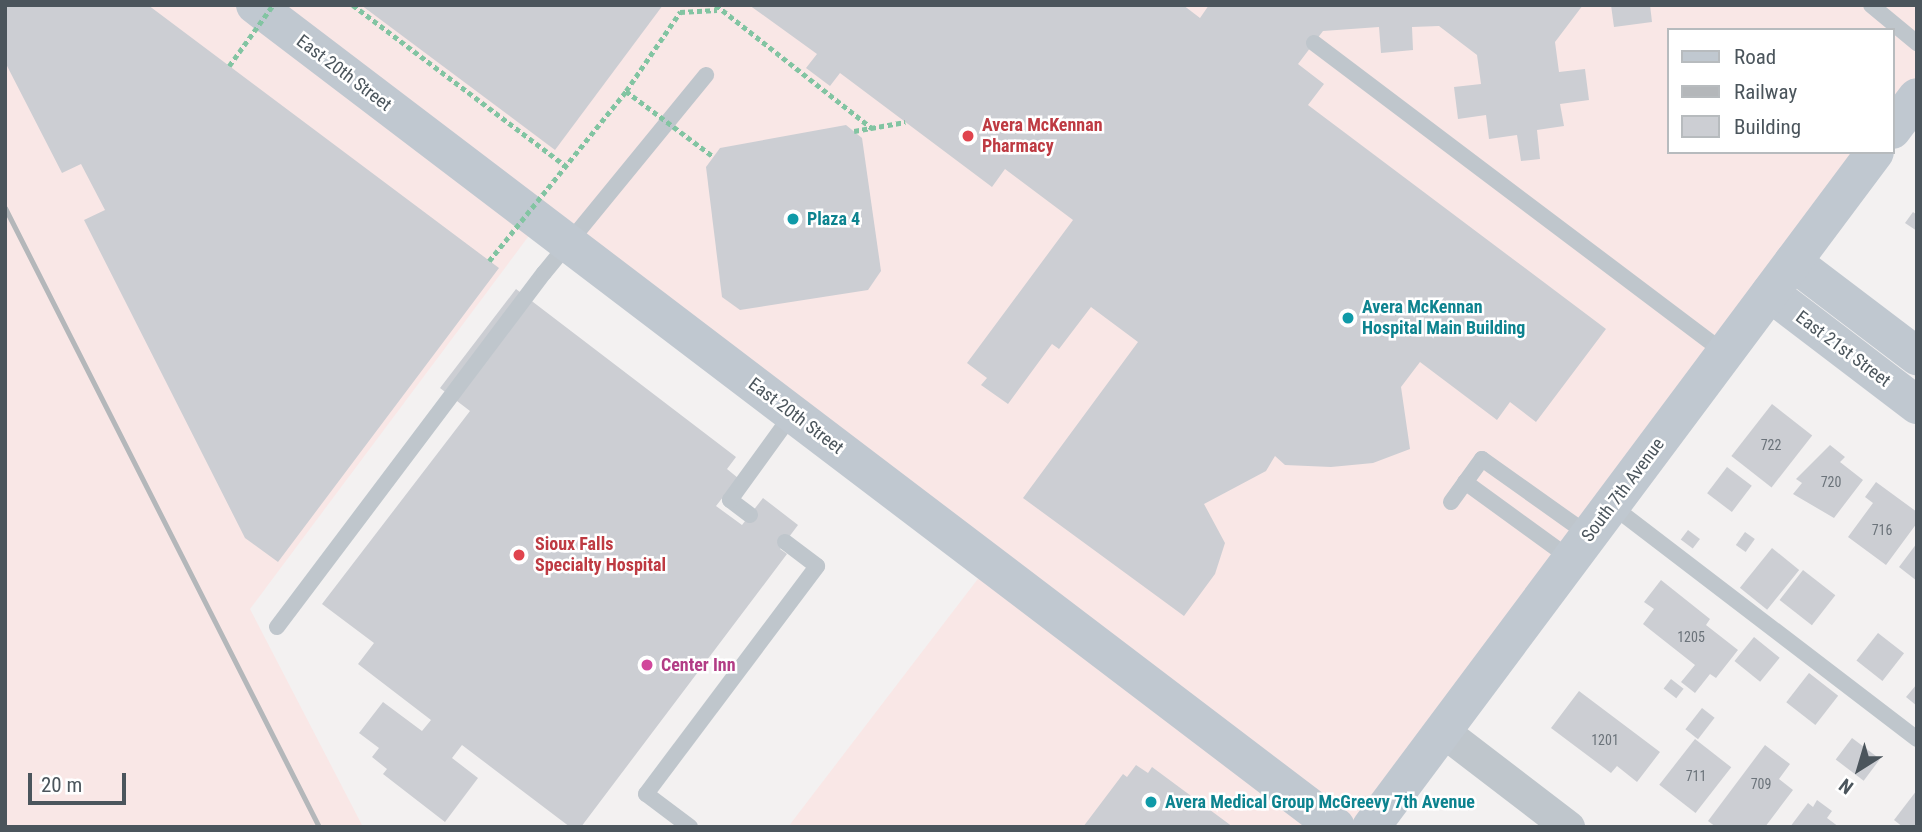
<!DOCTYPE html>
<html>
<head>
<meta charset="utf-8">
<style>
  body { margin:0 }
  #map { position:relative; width:1922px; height:832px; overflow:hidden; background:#f3f1f1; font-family:"Roboto Condensed",sans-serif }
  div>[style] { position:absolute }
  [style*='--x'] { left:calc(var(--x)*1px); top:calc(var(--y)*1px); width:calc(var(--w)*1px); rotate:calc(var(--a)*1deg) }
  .medical>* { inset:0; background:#f9e7e6 }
  .building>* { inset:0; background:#ccced3; transform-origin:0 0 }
  .path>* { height:4.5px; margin-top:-2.25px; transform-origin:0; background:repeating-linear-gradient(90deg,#82c4a2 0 5px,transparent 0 8.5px) }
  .lane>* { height:16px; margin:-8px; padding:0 8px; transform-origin:8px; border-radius:8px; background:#bfc6cc }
  .street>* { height:33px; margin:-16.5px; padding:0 16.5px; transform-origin:16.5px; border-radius:16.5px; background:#bfc6cc }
  .secondary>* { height:38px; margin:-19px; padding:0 19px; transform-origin:19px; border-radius:19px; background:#c0c8d0 }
  .rail>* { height:5px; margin:-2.5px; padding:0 2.5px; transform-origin:2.5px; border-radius:2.5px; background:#b4b7ba }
  .path-bridge>* { height:4.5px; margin-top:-2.25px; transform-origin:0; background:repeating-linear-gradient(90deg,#82c4a2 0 5px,transparent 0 8.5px) }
  .dots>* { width:19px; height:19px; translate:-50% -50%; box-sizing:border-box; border:4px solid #fff; border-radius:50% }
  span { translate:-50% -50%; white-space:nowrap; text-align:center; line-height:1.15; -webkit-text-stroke:5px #fff; paint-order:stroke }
  .number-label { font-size:14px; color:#6b737a }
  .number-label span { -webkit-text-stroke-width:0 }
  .street-label { font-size:18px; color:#4b555c }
  .health-label { font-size:18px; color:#be3a42; font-weight:700 }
  .left { translate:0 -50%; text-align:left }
  .culture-label { font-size:18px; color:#0d838f; font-weight:700 }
  .hotel-label { font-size:18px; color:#b23c85; font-weight:700 }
  .frame { position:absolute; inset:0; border:7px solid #4b555c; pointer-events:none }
  .legend { position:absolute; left:1667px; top:28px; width:228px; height:126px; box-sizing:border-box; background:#fff; border:2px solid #b7bbbe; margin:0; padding:9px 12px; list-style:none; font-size:21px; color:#4b555c }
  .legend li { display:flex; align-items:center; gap:14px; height:35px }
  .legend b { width:35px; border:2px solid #b7bbbe }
  .north { position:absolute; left:1824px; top:734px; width:70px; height:70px; -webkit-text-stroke:5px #fff; paint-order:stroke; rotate:217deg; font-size:19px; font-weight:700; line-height:28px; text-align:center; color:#4b555c }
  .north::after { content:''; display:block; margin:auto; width:24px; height:32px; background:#4b555c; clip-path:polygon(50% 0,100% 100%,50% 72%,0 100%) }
  .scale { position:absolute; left:28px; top:773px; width:98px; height:32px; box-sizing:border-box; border:4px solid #4b555c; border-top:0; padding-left:9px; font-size:21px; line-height:24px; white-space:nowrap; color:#4b555c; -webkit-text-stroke:5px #fff; paint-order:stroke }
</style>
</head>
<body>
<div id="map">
  <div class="medical">
    <i style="clip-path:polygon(5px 5px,1917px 5px,1917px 97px,1892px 130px,1892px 30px,1668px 30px,1668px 152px,1875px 152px,1371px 827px,788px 827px,990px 563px,540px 221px,250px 609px,363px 827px,5px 827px)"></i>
  </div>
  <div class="building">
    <i style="clip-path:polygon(5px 5px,148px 5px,499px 268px,278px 562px,245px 538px,84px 220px,105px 210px,81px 164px,62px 173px,5px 62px)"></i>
    <i style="clip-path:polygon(361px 5px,663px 5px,555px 150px)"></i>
    <i style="clip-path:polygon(749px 5px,1183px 5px,1200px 18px,1209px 5px,1583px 5px,1555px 42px,1559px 72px,1585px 69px,1589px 100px,1560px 104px,1564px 126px,1537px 130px,1540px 159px,1521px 161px,1517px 135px,1489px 139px,1486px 115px,1458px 119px,1454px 87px,1481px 84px,1477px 55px,1439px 26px,1412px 27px,1413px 50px,1381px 53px,1379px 27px,1323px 31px,1298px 64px,1324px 84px,1308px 105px,1606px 329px,1536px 422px,1510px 402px,1497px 420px,1420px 362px,1401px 387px,1410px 449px,1373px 463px,1331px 467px,1285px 465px,1275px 456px,1266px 471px,1204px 504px,1225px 543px,1215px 574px,1184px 616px,1023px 498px,1138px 342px,1091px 307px,1059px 349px,1052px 344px,1008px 404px,981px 385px,987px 378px,967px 363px,1073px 220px,1005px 169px,992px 187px,840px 73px,830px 86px,806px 68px,817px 54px)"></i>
    <i style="clip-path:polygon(1611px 5px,1650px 5px,1652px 22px,1614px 27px)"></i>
    <i style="clip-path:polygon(846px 125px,862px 138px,881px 271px,868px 290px,740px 310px,722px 297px,706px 167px,720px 148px)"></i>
    <i style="clip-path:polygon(1913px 212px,1917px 215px,1917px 231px,1905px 223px)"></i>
    <i style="clip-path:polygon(516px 289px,736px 457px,727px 469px,738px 478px,716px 506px,742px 525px,763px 498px,798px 525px,780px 549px,787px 554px,581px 827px,570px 827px,462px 745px,452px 758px,478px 778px,445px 822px,383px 774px,387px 769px,372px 757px,379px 748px,359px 733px,383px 702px,422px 731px,431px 720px,358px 664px,374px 643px,322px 604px,470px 411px,440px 388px)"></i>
    <i style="left:1772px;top:404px;width:51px;height:66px;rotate:38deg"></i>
    <i style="clip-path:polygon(1830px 445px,1845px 457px,1840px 462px,1863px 480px,1834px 518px,1793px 494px,1802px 483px,1796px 479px)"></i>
    <i style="left:1727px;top:467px;width:31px;height:33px;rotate:37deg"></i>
    <i style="clip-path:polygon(1876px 482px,1917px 512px,1917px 523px,1886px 565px,1848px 537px,1873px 503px,1865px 497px)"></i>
    <i style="left:1688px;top:530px;width:15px;height:12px;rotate:37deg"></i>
    <i style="left:1745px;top:532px;width:12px;height:16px;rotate:35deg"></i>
    <i style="clip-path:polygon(1917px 543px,1917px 581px,1899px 567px)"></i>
    <i style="left:1772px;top:548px;width:35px;height:51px;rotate:39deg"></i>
    <i style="left:1803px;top:570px;width:41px;height:38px;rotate:38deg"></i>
    <i style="clip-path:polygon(1661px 580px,1710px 619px,1706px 625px,1738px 650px,1716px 678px,1710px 674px,1695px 693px,1681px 682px,1695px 665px,1643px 624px,1654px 609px,1644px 602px)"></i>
    <i style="left:1878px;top:633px;width:33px;height:35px;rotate:38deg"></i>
    <i style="left:1754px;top:637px;width:33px;height:31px;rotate:39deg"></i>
    <i style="left:1809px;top:673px;width:37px;height:37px;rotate:38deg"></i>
    <i style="left:1671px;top:679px;width:16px;height:12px;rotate:38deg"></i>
    <i style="clip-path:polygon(1917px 684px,1917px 706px,1906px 697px)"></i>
    <i style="clip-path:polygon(1579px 691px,1660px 752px,1637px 782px,1617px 766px,1611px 773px,1551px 728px)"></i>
    <i style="left:1702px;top:708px;width:16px;height:27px;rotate:38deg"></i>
    <i style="left:1852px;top:738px;width:35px;height:27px;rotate:37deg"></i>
    <i style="left:1695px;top:739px;width:46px;height:58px;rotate:38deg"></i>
    <i style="clip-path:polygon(1765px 745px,1790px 764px,1779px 779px,1793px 790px,1765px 827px,1716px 827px,1708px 821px)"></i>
    <i style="clip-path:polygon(1136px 765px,1148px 773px,1152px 767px,1233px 827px,1083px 827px,1123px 774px,1127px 777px)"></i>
    <i style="clip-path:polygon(1917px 790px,1917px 827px,1903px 827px,1894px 820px)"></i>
    <i style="clip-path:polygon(1817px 800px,1832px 811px,1827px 818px,1839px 827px,1790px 827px,1808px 803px,1813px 807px)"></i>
  </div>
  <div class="path">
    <i style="--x:353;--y:5;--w:267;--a:37.1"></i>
    <i style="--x:716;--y:5;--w:199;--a:38.3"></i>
    <i style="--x:854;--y:131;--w:52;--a:-10"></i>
  </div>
  <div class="lane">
    <i style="--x:1871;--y:5;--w:60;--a:39.6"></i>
    <i style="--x:1314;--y:43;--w:515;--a:37.03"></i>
    <i style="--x:1465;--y:482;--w:131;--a:36"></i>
    <i style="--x:1451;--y:502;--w:53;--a:-54.2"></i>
    <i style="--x:1482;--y:459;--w:131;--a:35.4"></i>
    <i style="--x:1611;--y:505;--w:385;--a:37.4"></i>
    <i style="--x:750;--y:515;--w:25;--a:-143"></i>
    <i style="--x:730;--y:500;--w:107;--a:-54.1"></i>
    <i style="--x:277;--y:627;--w:443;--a:-53"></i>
    <i style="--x:544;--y:273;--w:256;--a:-50.7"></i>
    <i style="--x:690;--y:827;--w:55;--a:-143.1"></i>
    <i style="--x:646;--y:794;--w:285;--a:-53.1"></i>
    <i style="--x:817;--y:566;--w:40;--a:-143"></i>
  </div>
  <div class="street">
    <i style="--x:1443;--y:731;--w:158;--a:37.5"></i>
  </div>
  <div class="secondary">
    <i style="--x:255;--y:5;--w:1358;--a:37.25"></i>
    <i style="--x:1892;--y:130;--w:41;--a:-52.9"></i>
    <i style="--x:1793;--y:262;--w:156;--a:37.2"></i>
    <i style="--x:1770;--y:293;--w:185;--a:37.3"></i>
    <i style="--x:1371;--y:827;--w:842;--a:-53.25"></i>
  </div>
  <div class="rail">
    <i style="--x:5;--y:208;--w:694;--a:63.1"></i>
  </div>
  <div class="path-bridge">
    <i style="--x:229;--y:66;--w:75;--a:-54.2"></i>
    <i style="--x:626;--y:91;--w:110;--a:36.9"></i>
    <i style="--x:489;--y:261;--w:218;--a:-51.1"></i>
    <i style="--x:626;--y:91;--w:96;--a:-55.6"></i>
    <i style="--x:680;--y:12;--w:37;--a:-3"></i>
  </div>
  <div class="dots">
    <i style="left:968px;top:136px;background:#e0444e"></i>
    <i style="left:793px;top:219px;background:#0f9aa8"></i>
    <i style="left:1348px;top:318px;background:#0f9aa8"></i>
    <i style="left:519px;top:555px;background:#e0444e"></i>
    <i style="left:647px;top:665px;background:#d1479c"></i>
    <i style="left:1151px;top:802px;background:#0f9aa8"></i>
  </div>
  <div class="number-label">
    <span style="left:1771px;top:445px">722</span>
    <span style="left:1831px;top:482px">720</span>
    <span style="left:1882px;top:530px">716</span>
    <span style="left:1691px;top:637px">1205</span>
    <span style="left:1605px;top:740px">1201</span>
    <span style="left:1696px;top:776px">711</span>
    <span style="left:1761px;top:784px">709</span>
  </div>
  <div class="street-label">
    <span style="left:344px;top:73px;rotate:37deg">East 20th Street</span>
    <span style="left:1843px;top:349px;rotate:37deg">East 21st Street</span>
    <span style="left:796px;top:416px;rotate:37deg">East 20th Street</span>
    <span style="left:1623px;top:490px;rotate:-53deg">South 7th Avenue</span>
  </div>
  <div class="health-label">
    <span class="left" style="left:982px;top:136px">Avera McKennan<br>Pharmacy</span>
    <span class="left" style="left:535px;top:555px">Sioux Falls<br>Specialty Hospital</span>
  </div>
  <div class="culture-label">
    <span class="left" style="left:807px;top:219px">Plaza 4</span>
    <span class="left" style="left:1362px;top:318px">Avera McKennan<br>Hospital Main Building</span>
    <span class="left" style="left:1165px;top:802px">Avera Medical Group McGreevy 7th Avenue</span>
  </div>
  <div class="hotel-label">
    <span class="left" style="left:661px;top:665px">Center Inn</span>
  </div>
  <div class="frame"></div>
  <ul class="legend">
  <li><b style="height:9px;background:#c0c8d0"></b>Road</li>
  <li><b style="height:9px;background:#b4b7ba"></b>Railway</li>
  <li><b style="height:19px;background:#ccced3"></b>Building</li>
  </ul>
  <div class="north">N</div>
  <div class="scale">20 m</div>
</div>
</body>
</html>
